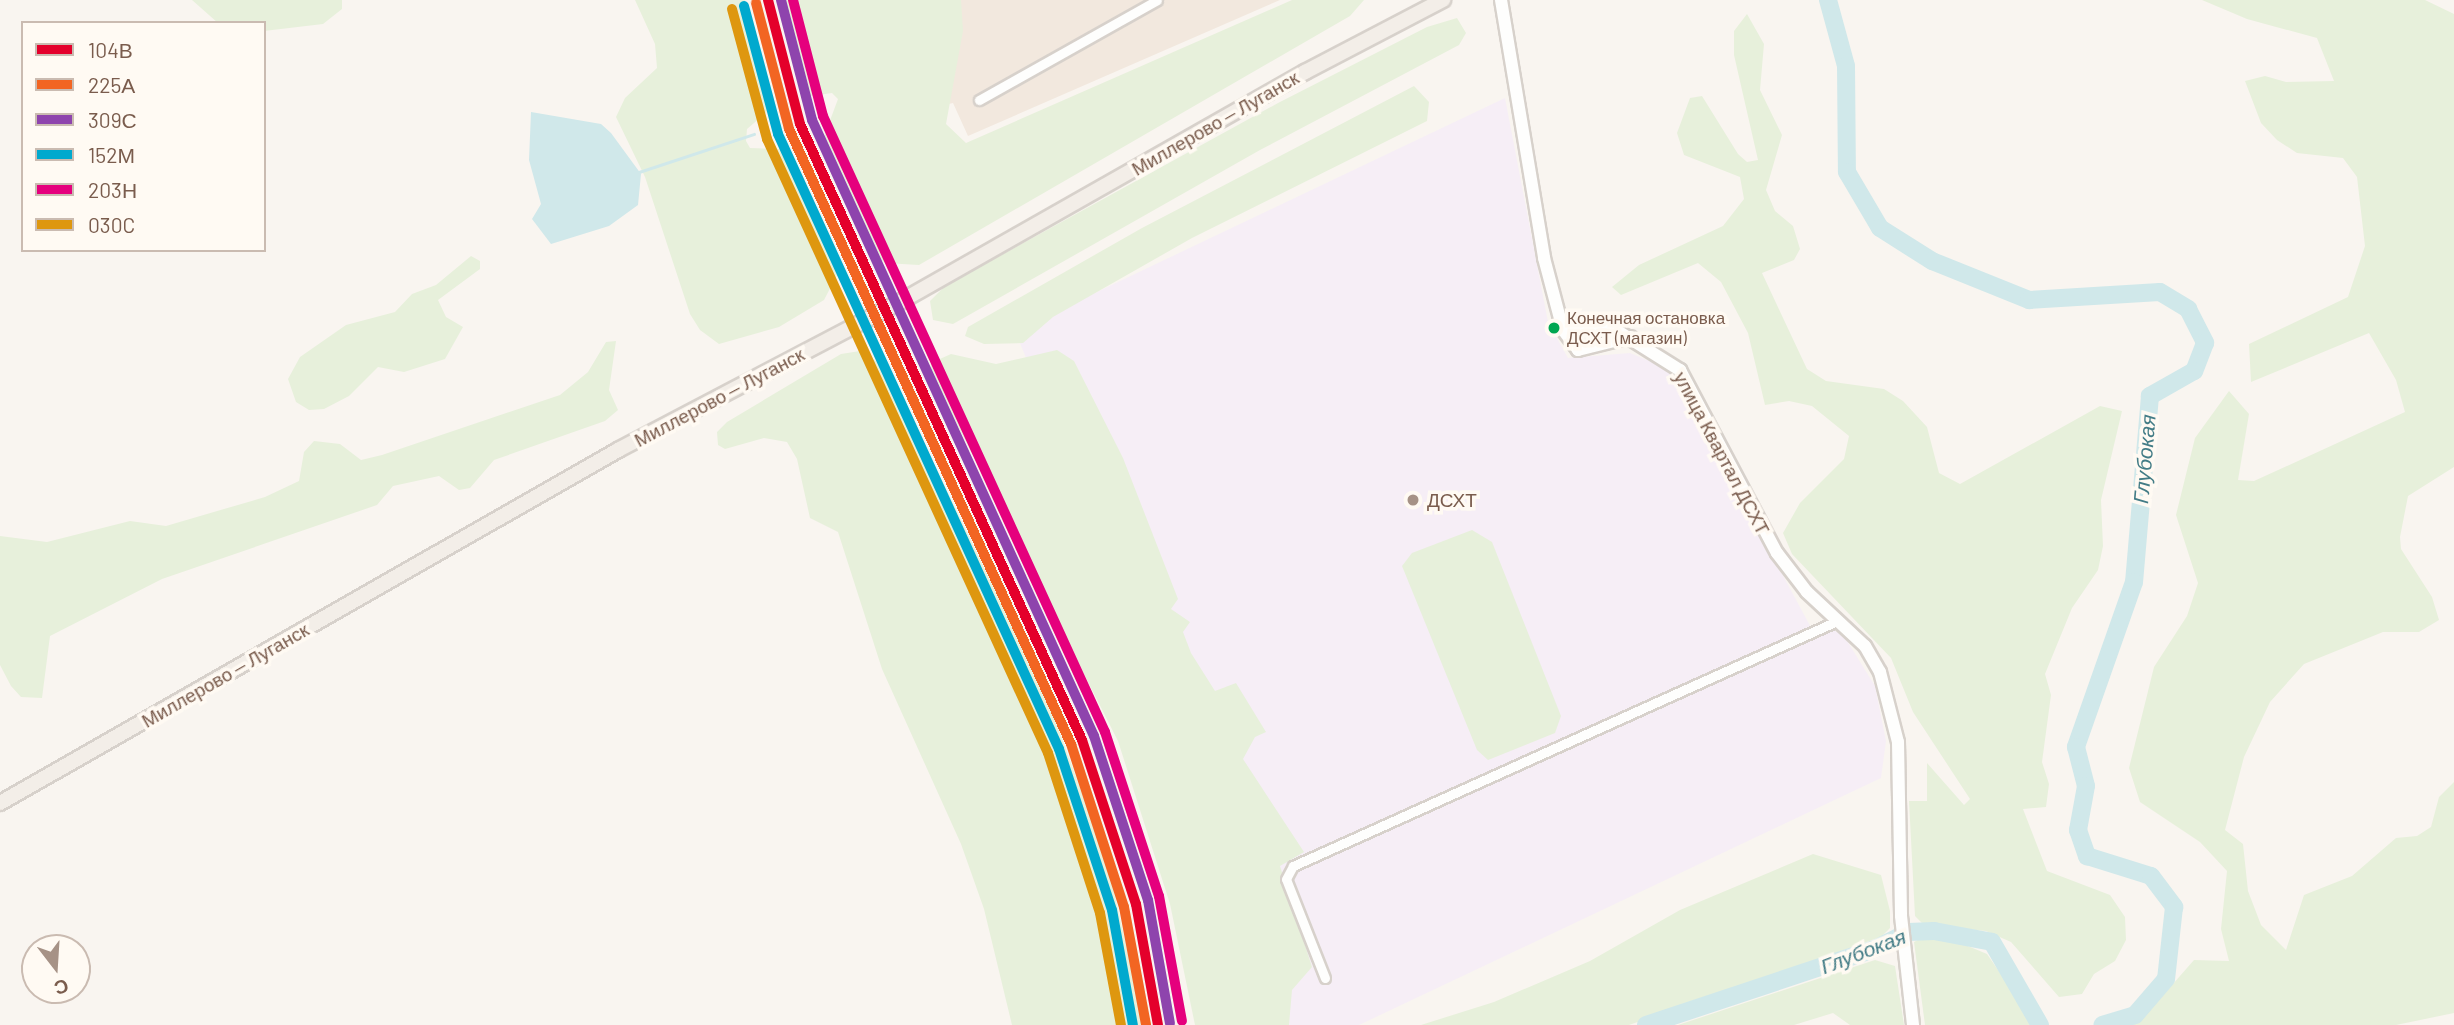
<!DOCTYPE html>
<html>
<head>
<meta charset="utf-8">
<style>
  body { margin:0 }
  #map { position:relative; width:2454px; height:1025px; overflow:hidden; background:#f9f5f0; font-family:Barlow,sans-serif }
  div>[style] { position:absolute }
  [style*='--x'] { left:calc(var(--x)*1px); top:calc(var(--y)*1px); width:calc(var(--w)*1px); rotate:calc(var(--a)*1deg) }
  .residential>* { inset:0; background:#f2e8de }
  .education>* { inset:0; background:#f6eef6 }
  .green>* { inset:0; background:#e7f0db }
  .water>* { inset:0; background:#d0e8ea }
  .stream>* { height:2.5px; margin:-1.25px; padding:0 1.25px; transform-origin:1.25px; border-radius:1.25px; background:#d0e8ea }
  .river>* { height:18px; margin:-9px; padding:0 9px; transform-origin:9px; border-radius:9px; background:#d0e8ea }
  .roads { filter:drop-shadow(2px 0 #d7d1cb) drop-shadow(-2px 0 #d7d1cb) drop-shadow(0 2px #d7d1cb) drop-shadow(0 -2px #d7d1cb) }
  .street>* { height:9px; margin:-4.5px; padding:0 4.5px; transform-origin:4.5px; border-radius:4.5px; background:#fefefd }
  .secondary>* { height:12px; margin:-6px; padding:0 6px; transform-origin:6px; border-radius:6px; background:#fefefd }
  .primary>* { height:14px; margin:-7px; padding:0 7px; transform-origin:7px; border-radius:7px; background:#f3eee8 }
  .rail-1>* { height:10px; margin:-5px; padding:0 5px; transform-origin:5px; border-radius:5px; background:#e4002b }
  .rail-2>* { height:10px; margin:-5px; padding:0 5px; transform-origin:5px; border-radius:5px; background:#f26522 }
  .rail-3>* { height:10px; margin:-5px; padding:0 5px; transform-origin:5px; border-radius:5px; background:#8e44ad }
  .rail-4>* { height:10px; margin:-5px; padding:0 5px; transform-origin:5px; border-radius:5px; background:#00a9ce }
  .rail-5>* { height:10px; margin:-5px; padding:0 5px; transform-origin:5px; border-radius:5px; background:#e5007d }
  .rail-6>* { height:10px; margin:-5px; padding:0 5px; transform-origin:5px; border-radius:5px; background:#de970f }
  .dots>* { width:19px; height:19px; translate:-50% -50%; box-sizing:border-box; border:4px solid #fffaf3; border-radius:50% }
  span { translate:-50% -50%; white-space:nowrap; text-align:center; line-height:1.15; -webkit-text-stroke:7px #fffaf3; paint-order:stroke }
  .bus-label { font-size:17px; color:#7a5c4d }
  .left { translate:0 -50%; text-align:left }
  .street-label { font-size:19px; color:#7a5c4d }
  .poi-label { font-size:19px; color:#7a5c4d }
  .water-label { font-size:21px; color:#437c86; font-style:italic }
  .legend { position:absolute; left:21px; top:21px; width:245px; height:231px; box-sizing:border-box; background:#fffaf3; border:2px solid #cabbb1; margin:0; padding:9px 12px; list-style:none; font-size:21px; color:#7a5c4d }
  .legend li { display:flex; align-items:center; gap:14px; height:35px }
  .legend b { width:35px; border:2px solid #cabbb1 }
  .north { position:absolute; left:21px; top:934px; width:70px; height:70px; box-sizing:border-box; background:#fffaf3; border:2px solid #cabbb1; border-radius:50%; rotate:163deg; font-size:19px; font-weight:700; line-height:28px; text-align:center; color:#7a5c4d }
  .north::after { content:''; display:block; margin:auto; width:24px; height:32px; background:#a69286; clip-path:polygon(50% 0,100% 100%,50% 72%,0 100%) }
</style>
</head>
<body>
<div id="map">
  <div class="residential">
    <i style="clip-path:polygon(898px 0,1280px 0,968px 136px,953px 103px,926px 109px)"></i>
  </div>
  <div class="education">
    <i style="clip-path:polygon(1505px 98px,1548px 322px,1568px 358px,1630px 353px,1673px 371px,1815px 635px,1830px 628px,1844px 636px,1875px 686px,1886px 741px,1881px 778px,1359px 1025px,1248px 1025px,1198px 775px,1015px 331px)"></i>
  </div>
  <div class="green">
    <i style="clip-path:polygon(192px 0,342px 0,342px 9px,323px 24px,264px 31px,264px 23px,218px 23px)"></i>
    <i style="clip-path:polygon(635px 0,745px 0,774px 106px,747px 129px,746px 141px,750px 148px,781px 149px,791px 157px,837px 275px,824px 300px,779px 327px,719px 344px,700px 330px,690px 314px,645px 177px,616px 117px,625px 98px,657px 68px,655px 44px)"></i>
    <i style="clip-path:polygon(777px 0,961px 0,963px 31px,946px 124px,966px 143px,1292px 0,1364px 0,1350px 16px,919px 265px,885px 263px,866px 247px,822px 142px,838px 99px,832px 93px,811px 96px,801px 88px)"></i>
    <i style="clip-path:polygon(2202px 0,2425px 0,2454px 14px,2454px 467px,2408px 496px,2400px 537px,2401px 549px,2432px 597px,2439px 620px,2419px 632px,2383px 632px,2304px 664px,2270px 702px,2244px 757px,2225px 830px,2243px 844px,2248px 891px,2261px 925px,2286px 950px,2304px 895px,2352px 876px,2396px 838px,2417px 836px,2431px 827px,2439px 797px,2454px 782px,2454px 1013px,2396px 1025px,2122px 1025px,2151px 1009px,2194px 960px,2229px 961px,2221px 929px,2227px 871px,2200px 842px,2140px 802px,2129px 768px,2154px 667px,2187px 616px,2198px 583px,2176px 515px,2195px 438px,2229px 391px,2249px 414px,2238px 480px,2254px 481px,2405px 412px,2396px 380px,2369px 333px,2251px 382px,2249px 344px,2348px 297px,2365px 246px,2357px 177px,2343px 158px,2297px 153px,2277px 140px,2261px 123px,2245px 81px,2265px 76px,2286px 82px,2334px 81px,2317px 38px,2247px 19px)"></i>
    <i style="clip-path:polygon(1747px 14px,1764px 44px,1760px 90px,1782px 135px,1766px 190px,1775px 211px,1793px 226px,1800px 249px,1794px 260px,1762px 273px,1807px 369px,1826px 381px,1884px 389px,1903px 401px,1927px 427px,1939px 473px,1960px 484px,2100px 406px,2122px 411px,2101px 500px,2103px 546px,2098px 570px,2072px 608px,2045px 674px,2051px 695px,2042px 762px,2049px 784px,2046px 807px,2023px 809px,2047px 871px,2110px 895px,2125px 917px,2126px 940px,2115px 961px,2094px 974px,2082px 994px,2059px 997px,2011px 942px,1986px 931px,1924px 925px,1915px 916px,1909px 801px,1927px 801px,1927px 763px,1964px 805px,1970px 799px,1913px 712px,1891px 658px,1792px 554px,1783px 533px,1800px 503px,1844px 459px,1849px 436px,1812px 406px,1789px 401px,1765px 405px,1748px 333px,1721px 282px,1698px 263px,1621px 295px,1612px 287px,1639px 265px,1723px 226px,1744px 199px,1740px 177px,1684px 155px,1677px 133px,1690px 98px,1702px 96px,1738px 154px,1747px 162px,1758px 160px,1734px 55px,1734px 31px)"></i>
    <i style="clip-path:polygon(1457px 18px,1466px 33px,1459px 45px,1260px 150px,953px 324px,933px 320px,930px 301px,945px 286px,1278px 103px,1427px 27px)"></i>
    <i style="clip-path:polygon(1414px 86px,1429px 102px,1427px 121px,1192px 238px,1053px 317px,1023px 343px,984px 344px,965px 336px,968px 327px,1142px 228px)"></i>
    <i style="clip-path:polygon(471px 256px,480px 261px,480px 269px,438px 300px,446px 317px,463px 327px,445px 359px,404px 372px,378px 367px,349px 396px,324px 409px,309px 410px,296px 402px,288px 379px,300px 357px,346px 325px,395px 312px,412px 294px,436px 285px)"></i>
    <i style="clip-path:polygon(616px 341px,609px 390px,618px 410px,605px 421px,494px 460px,470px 488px,459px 490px,439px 476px,393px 486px,377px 505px,162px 579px,50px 636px,42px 698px,21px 697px,11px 686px,0 665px,0 536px,47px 542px,130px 521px,166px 526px,265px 497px,299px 481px,304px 452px,314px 441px,340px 444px,361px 460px,382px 455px,560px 395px,588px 372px,606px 342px)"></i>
    <i style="clip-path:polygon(1057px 350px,1074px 361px,1123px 458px,1178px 599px,1171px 609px,1190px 622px,1183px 632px,1191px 653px,1215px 691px,1236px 683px,1266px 732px,1255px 737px,1243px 759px,1304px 852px,1280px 866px,1312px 967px,1292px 990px,1289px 1025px,1195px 1025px,1170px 904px,1118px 741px,931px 373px,931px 363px,951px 354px,996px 364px)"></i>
    <i style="clip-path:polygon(860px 351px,879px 363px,908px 410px,1047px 698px,1107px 861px,1144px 1025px,1012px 1025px,984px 909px,961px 844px,882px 669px,838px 532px,810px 518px,797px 459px,787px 442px,764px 438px,725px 449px,718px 445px,717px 432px,727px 422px,841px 354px)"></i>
    <i style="clip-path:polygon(1472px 530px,1492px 542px,1561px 716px,1555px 733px,1488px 760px,1477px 750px,1402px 566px,1412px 553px)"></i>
    <i style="clip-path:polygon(1813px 854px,1881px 875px,1890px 911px,1890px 928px,1881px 937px,1629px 1025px,1421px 1025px,1494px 1002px,1590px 961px,1680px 910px)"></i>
    <i style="clip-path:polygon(1926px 936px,1951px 939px,1987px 954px,2036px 1025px,1925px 1025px,1914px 942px)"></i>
    <i style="clip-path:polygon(1875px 960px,1895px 966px,1904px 1025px,1850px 1025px,1833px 1013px,1794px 1025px,1678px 1025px)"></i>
  </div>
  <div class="water">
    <i style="clip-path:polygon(531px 112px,601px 124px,611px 133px,641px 174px,638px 205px,609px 226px,551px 244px,532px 219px,541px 204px,529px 160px)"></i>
  </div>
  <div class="stream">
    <i style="--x:639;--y:172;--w:121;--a:-18.3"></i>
  </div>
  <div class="river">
    <i style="--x:1828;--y:0;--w:68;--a:74.7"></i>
    <i style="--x:1846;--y:66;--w:106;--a:89.5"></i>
    <i style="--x:1847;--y:172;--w:65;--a:59.5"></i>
    <i style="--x:1880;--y:228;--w:62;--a:32.4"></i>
    <i style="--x:1932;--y:261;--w:105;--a:21.9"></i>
    <i style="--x:2029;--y:300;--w:131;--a:-3.5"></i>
    <i style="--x:2160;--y:292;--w:33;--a:31"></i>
    <i style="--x:2188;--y:309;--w:38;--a:63"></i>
    <i style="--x:2205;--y:343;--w:30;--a:111"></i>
    <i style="--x:2194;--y:371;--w:51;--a:150.4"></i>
    <i style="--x:2150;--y:396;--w:187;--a:94.9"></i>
    <i style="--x:2134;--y:582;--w:175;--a:109.4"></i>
    <i style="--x:2076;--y:747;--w:40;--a:75.6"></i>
    <i style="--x:2086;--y:786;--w:45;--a:100.3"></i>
    <i style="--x:2078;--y:830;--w:28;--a:71"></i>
    <i style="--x:2087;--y:856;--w:67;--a:17.4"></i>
    <i style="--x:2151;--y:876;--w:39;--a:53"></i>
    <i style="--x:2174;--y:907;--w:72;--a:96.3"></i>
    <i style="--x:2166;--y:979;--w:48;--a:130.7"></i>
    <i style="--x:2135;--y:1015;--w:34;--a:163"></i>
    <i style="--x:1646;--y:1025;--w:243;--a:-18.4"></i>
    <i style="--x:1877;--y:948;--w:35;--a:-27"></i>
    <i style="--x:1908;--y:932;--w:26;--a:-2"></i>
    <i style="--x:1934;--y:931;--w:59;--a:10.7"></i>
    <i style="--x:1992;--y:942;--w:96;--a:60"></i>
  </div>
  <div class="roads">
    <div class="street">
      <i style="--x:979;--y:100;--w:204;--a:-29.3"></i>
      <i style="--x:1325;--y:978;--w:106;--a:-111.5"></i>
      <i style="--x:1286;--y:879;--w:15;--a:-62"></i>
      <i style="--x:1293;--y:866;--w:597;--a:-24.25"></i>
    </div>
    <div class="secondary">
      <i style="--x:1501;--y:0;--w:262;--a:80.5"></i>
      <i style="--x:1544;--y:258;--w:74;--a:75.2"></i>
      <i style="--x:1563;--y:330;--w:25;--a:53"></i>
      <i style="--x:1578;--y:350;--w:54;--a:-14"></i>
      <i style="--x:1563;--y:330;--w:43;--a:-9.5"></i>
      <i style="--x:1605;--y:323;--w:89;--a:32.1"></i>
      <i style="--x:1680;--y:370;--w:207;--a:62.1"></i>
      <i style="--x:1777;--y:553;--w:49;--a:52.4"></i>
      <i style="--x:1807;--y:592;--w:79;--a:43"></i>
      <i style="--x:1865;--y:646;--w:30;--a:60"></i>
      <i style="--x:1880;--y:672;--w:72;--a:75.6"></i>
      <i style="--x:1898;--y:742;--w:174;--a:89"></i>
      <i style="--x:1901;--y:916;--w:110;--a:83.7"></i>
    </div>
    <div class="primary">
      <i style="--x:0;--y:803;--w:712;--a:-29.73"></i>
      <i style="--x:618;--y:450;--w:327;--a:-27.7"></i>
      <i style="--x:907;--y:298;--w:458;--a:-29.6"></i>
      <i style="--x:1305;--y:72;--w:156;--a:-27.6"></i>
    </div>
  </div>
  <div class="rail-1">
    <i style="--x:768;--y:0;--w:128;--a:75.5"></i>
    <i style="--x:800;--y:124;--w:677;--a:65.4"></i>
    <i style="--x:1082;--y:740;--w:173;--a:71.8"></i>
    <i style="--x:1136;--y:904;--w:123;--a:79.7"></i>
  </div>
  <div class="rail-2">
    <i style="--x:756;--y:3;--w:130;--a:75.3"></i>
    <i style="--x:789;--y:129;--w:677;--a:65.37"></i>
    <i style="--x:1071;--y:744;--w:171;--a:72"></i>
    <i style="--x:1124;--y:907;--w:120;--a:79.4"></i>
  </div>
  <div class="rail-3">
    <i style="--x:781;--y:0;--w:124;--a:75.5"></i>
    <i style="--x:812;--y:120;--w:677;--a:65.4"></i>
    <i style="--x:1094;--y:736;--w:173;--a:71.8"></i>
    <i style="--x:1148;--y:900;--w:125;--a:79.9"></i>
  </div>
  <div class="rail-4">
    <i style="--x:744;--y:6;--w:132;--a:75.1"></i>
    <i style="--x:778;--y:134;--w:676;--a:65.44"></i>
    <i style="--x:1059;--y:749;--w:169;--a:71.8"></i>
    <i style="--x:1112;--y:910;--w:117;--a:79.7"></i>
  </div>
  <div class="rail-5">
    <i style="--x:793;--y:0;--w:120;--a:75.5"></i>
    <i style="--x:823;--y:116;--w:677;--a:65.4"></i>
    <i style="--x:1105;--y:732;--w:173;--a:71.8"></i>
    <i style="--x:1159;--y:896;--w:127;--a:79.6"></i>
  </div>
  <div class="rail-6">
    <i style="--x:732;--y:9;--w:135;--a:74.9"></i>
    <i style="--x:767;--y:139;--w:675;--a:65.41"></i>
    <i style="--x:1048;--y:753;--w:168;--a:72"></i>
    <i style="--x:1100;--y:913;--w:114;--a:79.4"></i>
  </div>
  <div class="dots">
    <i style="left:1554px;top:328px;background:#00a651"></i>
    <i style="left:1413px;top:500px;background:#a69286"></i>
  </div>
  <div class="bus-label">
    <span class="left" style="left:1567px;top:328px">Конечная остановка<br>ДСХТ (магазин)</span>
  </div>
  <div class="street-label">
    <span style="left:1215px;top:123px;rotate:-30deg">Миллерово — Луганск</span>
    <span style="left:719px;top:397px;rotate:-28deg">Миллерово — Луганск</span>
    <span style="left:1722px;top:453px;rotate:62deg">улица Квартал ДСХТ</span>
    <span style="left:225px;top:675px;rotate:-30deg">Миллерово — Луганск</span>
  </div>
  <div class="poi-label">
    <span class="left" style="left:1427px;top:500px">ДСХТ</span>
  </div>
  <div class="water-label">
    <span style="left:2144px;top:459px;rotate:-85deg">Глубокая</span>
    <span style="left:1863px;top:951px;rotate:-21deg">Глубокая</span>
  </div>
  <ul class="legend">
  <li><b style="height:9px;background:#e4002b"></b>104В</li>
  <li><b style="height:9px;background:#f26522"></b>225А</li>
  <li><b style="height:9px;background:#8e44ad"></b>309С</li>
  <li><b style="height:9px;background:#00a9ce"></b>152М</li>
  <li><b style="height:9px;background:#e5007d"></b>203Н</li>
  <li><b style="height:9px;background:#de970f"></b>030C</li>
  </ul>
  <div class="north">С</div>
</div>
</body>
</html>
